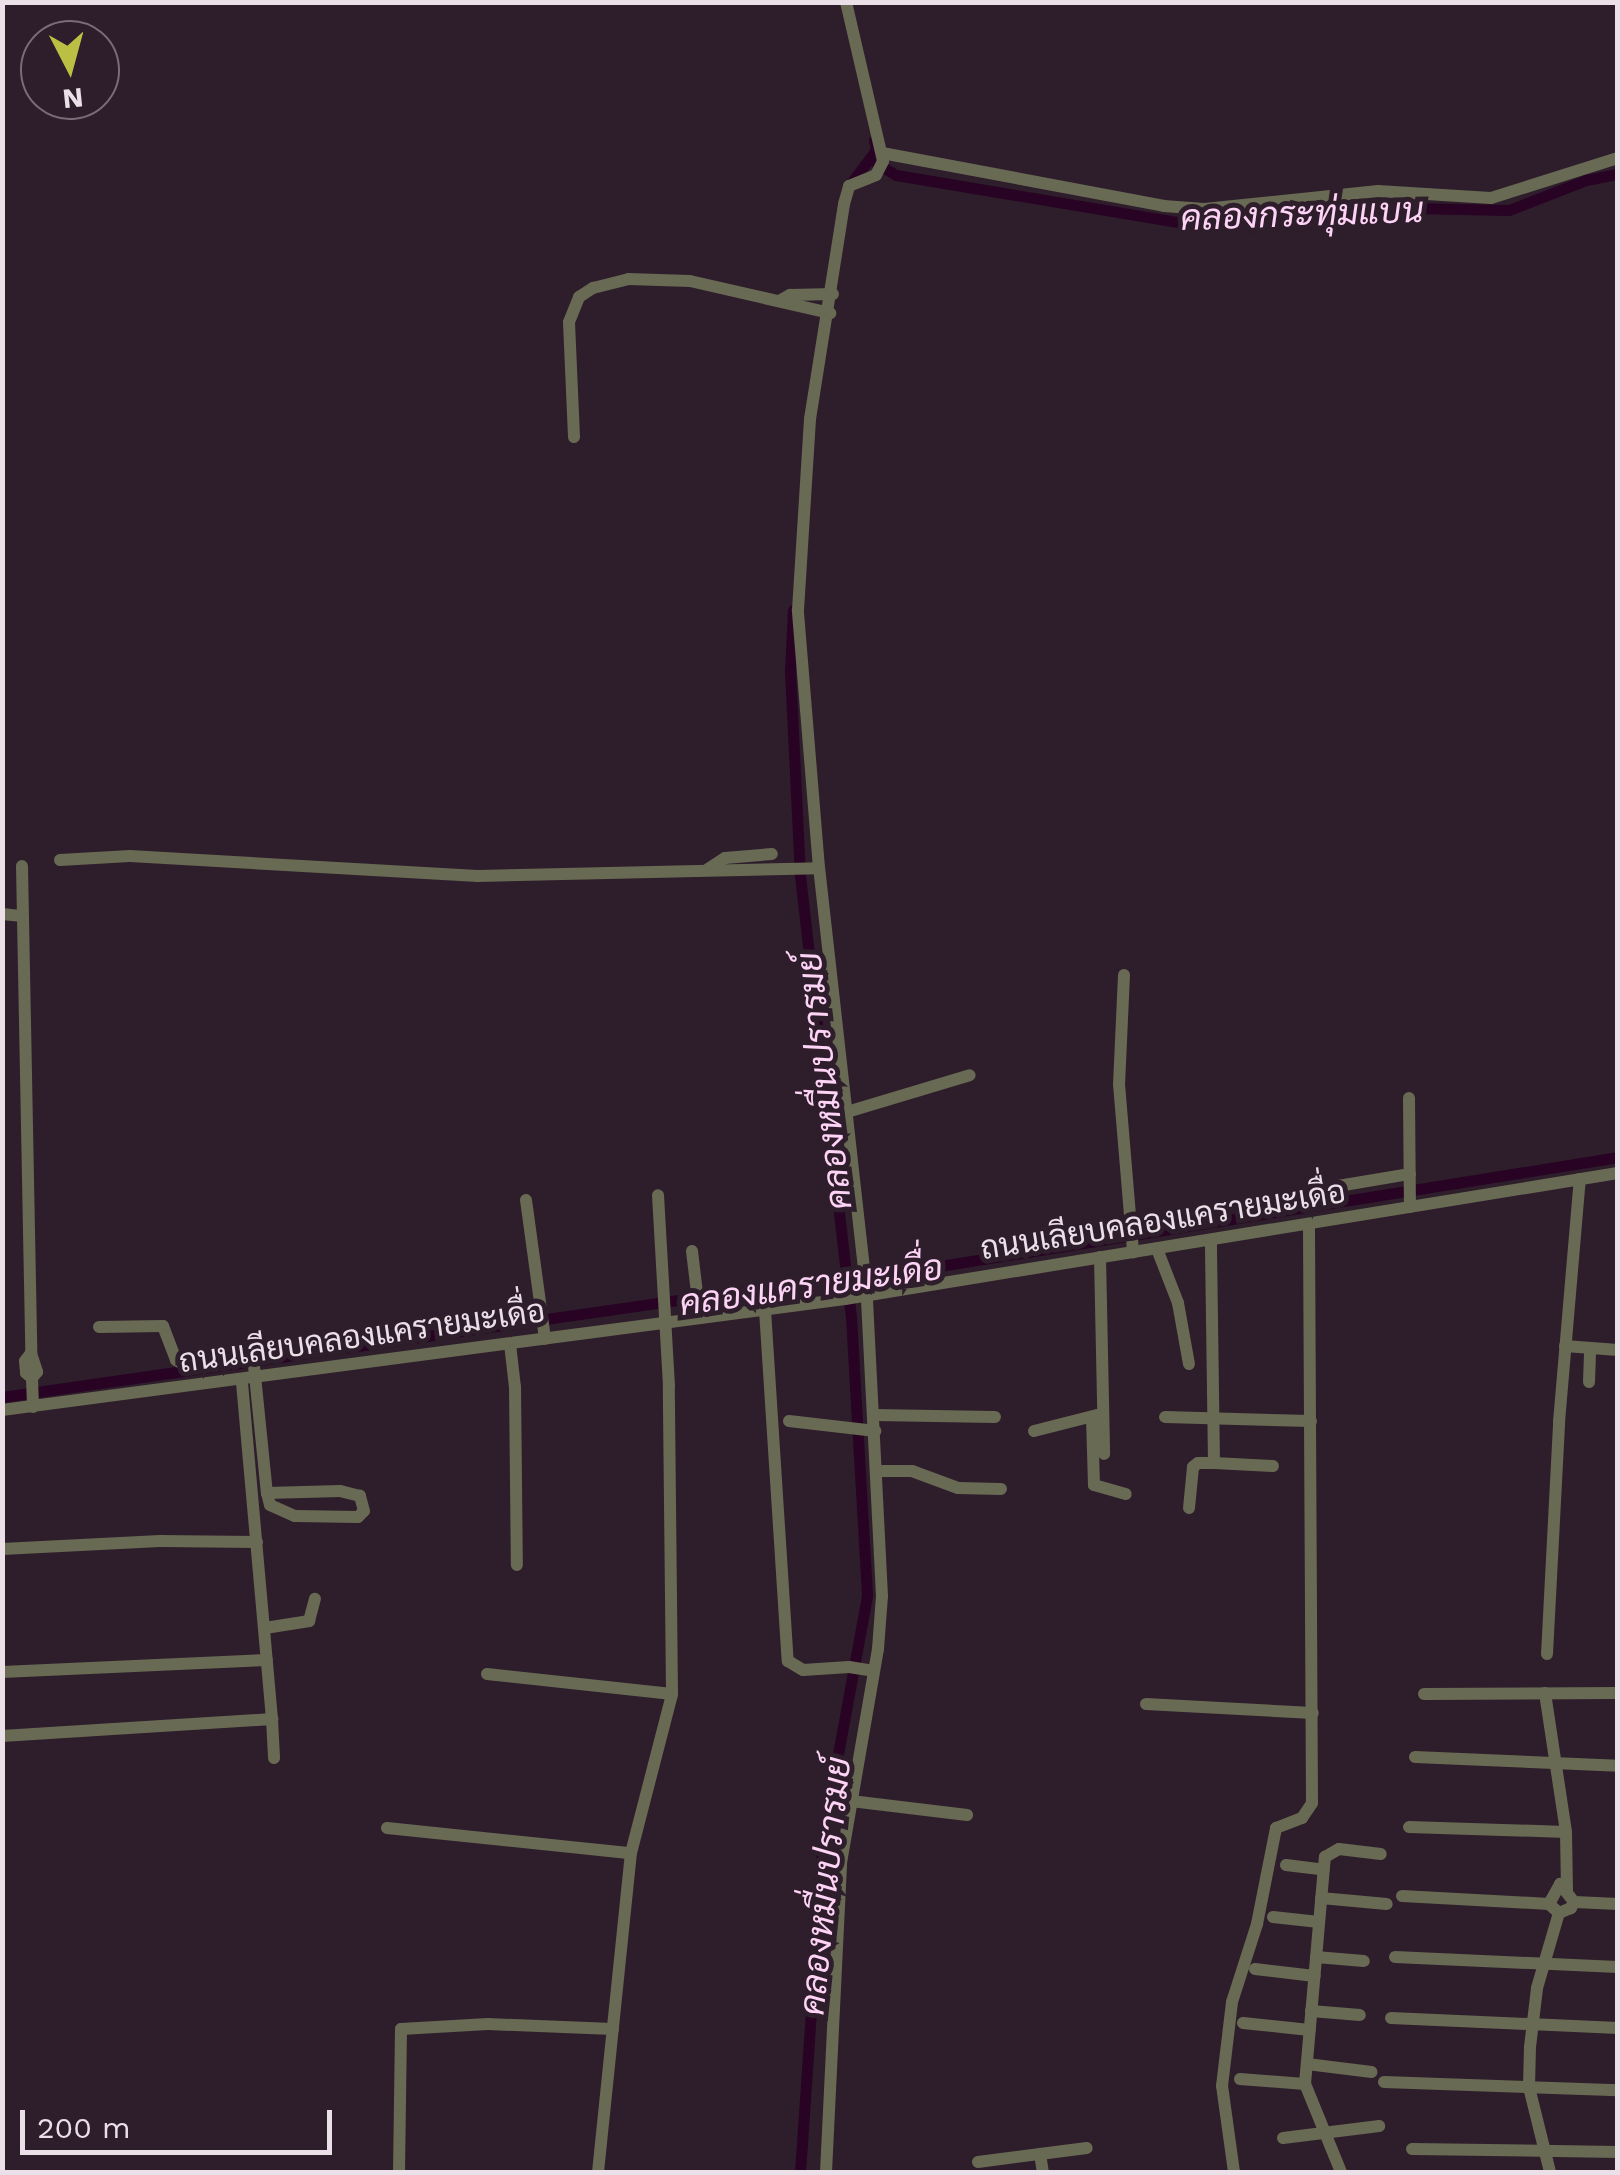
<!DOCTYPE html>
<html>
<head>
<meta charset="utf-8">
<style>
  body { margin:0 }
  #map { position:relative; width:1620px; height:2175px; overflow:hidden; background:#2e1d2b; font-family:"Work Sans",Sarabun,sans-serif }
  div>[style] { position:absolute }
  [style*='--x'] { left:calc(var(--x)*1px); top:calc(var(--y)*1px); width:calc(var(--w)*1px); rotate:calc(var(--a)*1deg) }
  .canal>* { height:11px; margin:-5.5px; padding:0 5.5px; transform-origin:5.5px; border-radius:5.5px; background:#280324 }
  .minor>* { height:12px; margin:-6px; padding:0 6px; transform-origin:6px; border-radius:6px; background:#686a53 }
  span { translate:-50% -50%; white-space:nowrap; text-align:center; line-height:1.15; -webkit-text-stroke:10px #2e1d2b; paint-order:stroke }
  .street-label { font-size:32px; color:#ebdfe8 }
  .water-label { font-size:35px; color:#fed4f6; font-style:italic }
  .frame { position:absolute; inset:0; border:5px solid #ebdfe8; pointer-events:none }
  .north { position:absolute; left:20px; top:20px; width:100px; height:100px; box-sizing:border-box; background:#2e1d2b; border:2px solid #7a6b77; border-radius:50%; rotate:174deg; font-size:28px; font-weight:700; line-height:40px; text-align:center; color:#ebdfe8 }
  .north::after { content:''; display:block; margin:auto; width:35px; height:45px; background:#bbc045; clip-path:polygon(50% 0,100% 100%,50% 72%,0 100%) }
  .scale { position:absolute; left:20px; top:2110px; width:312px; height:45px; box-sizing:border-box; border:5px solid #ebdfe8; border-top:0; padding-left:12px; font-size:30px; line-height:35px; white-space:nowrap; color:#ebdfe8; -webkit-text-stroke:8px #2e1d2b; paint-order:stroke }
</style>
</head>
<body>
<div id="map">
  <div class="canal">
    <i style="--x:876;--y:163;--w:23;--a:31"></i>
    <i style="--x:896;--y:175;--w:298;--a:9.5"></i>
    <i style="--x:1190;--y:224;--w:171;--a:-5.7"></i>
    <i style="--x:1360;--y:207;--w:149;--a:1.2"></i>
    <i style="--x:1509;--y:210;--w:83;--a:-21.3"></i>
    <i style="--x:1586;--y:180;--w:33;--a:-11"></i>
    <i style="--x:848;--y:187;--w:46;--a:-52.9"></i>
    <i style="--x:876;--y:150;--w:10;--a:-101"></i>
    <i style="--x:793;--y:610;--w:61;--a:92.8"></i>
    <i style="--x:790;--y:671;--w:205;--a:87.2"></i>
    <i style="--x:800;--y:876;--w:444;--a:83.4"></i>
    <i style="--x:851;--y:1317;--w:279;--a:86.7"></i>
    <i style="--x:867;--y:1596;--w:243;--a:100.4"></i>
    <i style="--x:823;--y:1835;--w:338;--a:93.9"></i>
    <i style="--x:2;--y:1397;--w:853;--a:-8.16"></i>
    <i style="--x:846;--y:1276;--w:13;--a:13"></i>
    <i style="--x:859;--y:1279;--w:769;--a:-9.13"></i>
  </div>
  <div class="minor">
    <i style="--x:882;--y:153;--w:287;--a:10.6"></i>
    <i style="--x:1164;--y:206;--w:40;--a:4.3"></i>
    <i style="--x:1204;--y:209;--w:175;--a:-5.9"></i>
    <i style="--x:1378;--y:191;--w:113;--a:3.5"></i>
    <i style="--x:1491;--y:198;--w:133;--a:-17.5"></i>
    <i style="--x:779;--y:301;--w:13;--a:-29"></i>
    <i style="--x:790;--y:295;--w:43;--a:-1.3"></i>
    <i style="--x:574;--y:437;--w:115;--a:-92.5"></i>
    <i style="--x:569;--y:322;--w:27;--a:-68"></i>
    <i style="--x:579;--y:297;--w:17;--a:-33"></i>
    <i style="--x:593;--y:288;--w:36;--a:-14"></i>
    <i style="--x:628;--y:279;--w:62;--a:1.8"></i>
    <i style="--x:690;--y:281;--w:144;--a:12.9"></i>
    <i style="--x:60;--y:860;--w:70;--a:-3.3"></i>
    <i style="--x:130;--y:856;--w:348;--a:3.3"></i>
    <i style="--x:477;--y:876;--w:342;--a:-1.3"></i>
    <i style="--x:22;--y:866;--w:487;--a:88.9"></i>
    <i style="--x:31;--y:1353;--w:20;--a:72"></i>
    <i style="--x:37;--y:1372;--w:8;--a:130"></i>
    <i style="--x:708;--y:869;--w:20;--a:-33"></i>
    <i style="--x:725;--y:858;--w:47;--a:-4.9"></i>
    <i style="--x:2;--y:914;--w:18;--a:6"></i>
    <i style="--x:1124;--y:975;--w:109;--a:92.6"></i>
    <i style="--x:1119;--y:1084;--w:169;--a:85.2"></i>
    <i style="--x:1409;--y:1098;--w:109;--a:89.5"></i>
    <i style="--x:847;--y:1112;--w:128;--a:-16.7"></i>
    <i style="--x:1338;--y:1186;--w:73;--a:-9.5"></i>
    <i style="--x:526;--y:1200;--w:140;--a:82.2"></i>
    <i style="--x:1157;--y:1249;--w:58;--a:68.7"></i>
    <i style="--x:1178;--y:1303;--w:62;--a:79.8"></i>
    <i style="--x:692;--y:1251;--w:67;--a:83.2"></i>
    <i style="--x:1100;--y:1257;--w:197;--a:88.8"></i>
    <i style="--x:765;--y:1310;--w:352;--a:86.3"></i>
    <i style="--x:788;--y:1661;--w:17;--a:31"></i>
    <i style="--x:803;--y:1670;--w:46;--a:-3.7"></i>
    <i style="--x:849;--y:1667;--w:25;--a:9"></i>
    <i style="--x:99;--y:1327;--w:64;--a:-0.9"></i>
    <i style="--x:163;--y:1326;--w:36;--a:69"></i>
    <i style="--x:176;--y:1360;--w:12;--a:31"></i>
    <i style="--x:186;--y:1366;--w:129;--a:-8"></i>
    <i style="--x:510;--y:1344;--w:43;--a:83.4"></i>
    <i style="--x:515;--y:1387;--w:178;--a:89.4"></i>
    <i style="--x:1565;--y:1346;--w:53;--a:4.3"></i>
    <i style="--x:31;--y:1353;--w:10;--a:127"></i>
    <i style="--x:25;--y:1361;--w:12;--a:85"></i>
    <i style="--x:26;--y:1373;--w:8;--a:40"></i>
    <i style="--x:32;--y:1378;--w:29;--a:88"></i>
    <i style="--x:253;--y:1356;--w:138;--a:84.2"></i>
    <i style="--x:267;--y:1493;--w:12;--a:76"></i>
    <i style="--x:270;--y:1505;--w:27;--a:24"></i>
    <i style="--x:295;--y:1516;--w:63;--a:0.9"></i>
    <i style="--x:358;--y:1517;--w:8;--a:-45"></i>
    <i style="--x:364;--y:1511;--w:16;--a:-105"></i>
    <i style="--x:360;--y:1496;--w:21;--a:-166"></i>
    <i style="--x:340;--y:1491;--w:73;--a:178.4"></i>
    <i style="--x:1589;--y:1382;--w:34;--a:-88"></i>
    <i style="--x:2;--y:1410;--w:850;--a:-7.5"></i>
    <i style="--x:845;--y:1299;--w:783;--a:-9.26"></i>
    <i style="--x:874;--y:1415;--w:121;--a:0.9"></i>
    <i style="--x:1165;--y:1417;--w:146;--a:1.6"></i>
    <i style="--x:1092;--y:1418;--w:67;--a:88.3"></i>
    <i style="--x:1094;--y:1485;--w:33;--a:16"></i>
    <i style="--x:789;--y:1421;--w:87;--a:6.6"></i>
    <i style="--x:1034;--y:1431;--w:65;--a:-14.3"></i>
    <i style="--x:1214;--y:1463;--w:59;--a:2.9"></i>
    <i style="--x:878;--y:1471;--w:34;--a:0"></i>
    <i style="--x:912;--y:1471;--w:49;--a:20.3"></i>
    <i style="--x:958;--y:1488;--w:43;--a:1.3"></i>
    <i style="--x:1189;--y:1508;--w:41;--a:-84.4"></i>
    <i style="--x:1193;--y:1467;--w:6;--a:-39"></i>
    <i style="--x:1198;--y:1463;--w:16;--a:0"></i>
    <i style="--x:1214;--y:1463;--w:223;--a:-90.8"></i>
    <i style="--x:2;--y:1549;--w:158;--a:-2.9"></i>
    <i style="--x:160;--y:1541;--w:97;--a:0.6"></i>
    <i style="--x:265;--y:1628;--w:45;--a:-9"></i>
    <i style="--x:309;--y:1621;--w:23;--a:-75"></i>
    <i style="--x:1547;--y:1654;--w:232;--a:-87"></i>
    <i style="--x:1559;--y:1422;--w:244;--a:-85.1"></i>
    <i style="--x:2;--y:1672;--w:265;--a:-2.6"></i>
    <i style="--x:487;--y:1674;--w:186;--a:6.2"></i>
    <i style="--x:1545;--y:1693;--w:141;--a:81.4"></i>
    <i style="--x:1566;--y:1832;--w:58;--a:89"></i>
    <i style="--x:1424;--y:1694;--w:194;--a:-0.3"></i>
    <i style="--x:1146;--y:1704;--w:167;--a:3.1"></i>
    <i style="--x:272;--y:1719;--w:39;--a:87"></i>
    <i style="--x:2;--y:1736;--w:271;--a:-3.6"></i>
    <i style="--x:272;--y:1719;--w:340;--a:-95.1"></i>
    <i style="--x:1415;--y:1757;--w:203;--a:2.5"></i>
    <i style="--x:851;--y:1801;--w:117;--a:6.9"></i>
    <i style="--x:1409;--y:1827;--w:157;--a:1.8"></i>
    <i style="--x:387;--y:1828;--w:245;--a:5.9"></i>
    <i style="--x:1286;--y:1865;--w:38;--a:7"></i>
    <i style="--x:1560;--y:1884;--w:23;--a:52"></i>
    <i style="--x:1574;--y:1902;--w:7;--a:117"></i>
    <i style="--x:1571;--y:1908;--w:13;--a:157"></i>
    <i style="--x:1559;--y:1913;--w:13;--a:-138"></i>
    <i style="--x:1549;--y:1904;--w:23;--a:-61"></i>
    <i style="--x:1402;--y:1896;--w:147;--a:3.1"></i>
    <i style="--x:1321;--y:1898;--w:66;--a:5.2"></i>
    <i style="--x:1574;--y:1902;--w:44;--a:2.6"></i>
    <i style="--x:1273;--y:1917;--w:46;--a:6.2"></i>
    <i style="--x:1316;--y:1957;--w:48;--a:4.8"></i>
    <i style="--x:1395;--y:1957;--w:223;--a:2.6"></i>
    <i style="--x:1255;--y:1969;--w:60;--a:6.7"></i>
    <i style="--x:1311;--y:2011;--w:49;--a:4.7"></i>
    <i style="--x:1391;--y:2018;--w:227;--a:2.5"></i>
    <i style="--x:1243;--y:2023;--w:67;--a:6"></i>
    <i style="--x:1307;--y:2064;--w:65;--a:7"></i>
    <i style="--x:1240;--y:2079;--w:65;--a:4.4"></i>
    <i style="--x:1384;--y:2082;--w:234;--a:2"></i>
    <i style="--x:1283;--y:2138;--w:97;--a:-7.1"></i>
    <i style="--x:1412;--y:2149;--w:206;--a:0.8"></i>
    <i style="--x:1040;--y:2154;--w:47;--a:-7.3"></i>
    <i style="--x:978;--y:2162;--w:63;--a:-7.4"></i>
    <i style="--x:1040;--y:2154;--w:18;--a:81"></i>
    <i style="--x:399;--y:2172;--w:143;--a:-89.2"></i>
    <i style="--x:401;--y:2029;--w:87;--a:-3.3"></i>
    <i style="--x:488;--y:2024;--w:125;--a:2.3"></i>
    <i style="--x:598;--y:2172;--w:321;--a:-84.1"></i>
    <i style="--x:631;--y:1853;--w:164;--a:-75.5"></i>
    <i style="--x:672;--y:1694;--w:308;--a:-90.6"></i>
    <i style="--x:669;--y:1386;--w:191;--a:-93.3"></i>
    <i style="--x:826;--y:2172;--w:309;--a:-87.2"></i>
    <i style="--x:841;--y:1863;--w:217;--a:-80.2"></i>
    <i style="--x:878;--y:1649;--w:53;--a:-85.7"></i>
    <i style="--x:882;--y:1596;--w:301;--a:-92.9"></i>
    <i style="--x:867;--y:1295;--w:430;--a:-96.4"></i>
    <i style="--x:819;--y:868;--w:259;--a:-94.7"></i>
    <i style="--x:798;--y:610;--w:191;--a:-86.4"></i>
    <i style="--x:810;--y:419;--w:218;--a:-81"></i>
    <i style="--x:844;--y:204;--w:19;--a:-74"></i>
    <i style="--x:849;--y:186;--w:29;--a:-22"></i>
    <i style="--x:876;--y:175;--w:16;--a:-63"></i>
    <i style="--x:883;--y:161;--w:163;--a:-103.1"></i>
    <i style="--x:1234;--y:2172;--w:87;--a:-97.9"></i>
    <i style="--x:1222;--y:2086;--w:85;--a:-83.2"></i>
    <i style="--x:1232;--y:2002;--w:82;--a:-72.2"></i>
    <i style="--x:1257;--y:1924;--w:98;--a:-78.8"></i>
    <i style="--x:1276;--y:1828;--w:28;--a:-21"></i>
    <i style="--x:1302;--y:1818;--w:18;--a:-56"></i>
    <i style="--x:1312;--y:1803;--w:579;--a:-90.3"></i>
    <i style="--x:1341;--y:2172;--w:95;--a:-112.2"></i>
    <i style="--x:1305;--y:2084;--w:228;--a:-85"></i>
    <i style="--x:1325;--y:1857;--w:16;--a:-30"></i>
    <i style="--x:1339;--y:1849;--w:42;--a:6.8"></i>
    <i style="--x:1550;--y:2172;--w:88;--a:-103.9"></i>
    <i style="--x:1529;--y:2087;--w:40;--a:-88.6"></i>
    <i style="--x:1530;--y:2047;--w:59;--a:-83.2"></i>
    <i style="--x:1537;--y:1988;--w:78;--a:-73.7"></i>
  </div>
  <div class="street-label">
    <span style="left:1163px;top:1220px;rotate:-9deg">ถนนเลียบคลองแครายมะเดื่อ</span>
    <span style="left:362px;top:1336px;rotate:-8deg">ถนนเลียบคลองแครายมะเดื่อ</span>
  </div>
  <div class="water-label">
    <span style="left:1302px;top:214px;rotate:-2deg">คลองกระทุ่มแบน</span>
    <span style="left:824px;top:1081px;rotate:-97deg">คลองหมื่นปรารมย์</span>
    <span style="left:811px;top:1285px;rotate:-8deg">คลองแครายมะเดื่อ</span>
    <span style="left:825px;top:1886px;rotate:-84deg">คลองหมื่นปรารมย์</span>
  </div>
  <div class="frame"></div>
  <div class="north">N</div>
  <div class="scale">200 m</div>
</div>
</body>
</html>
